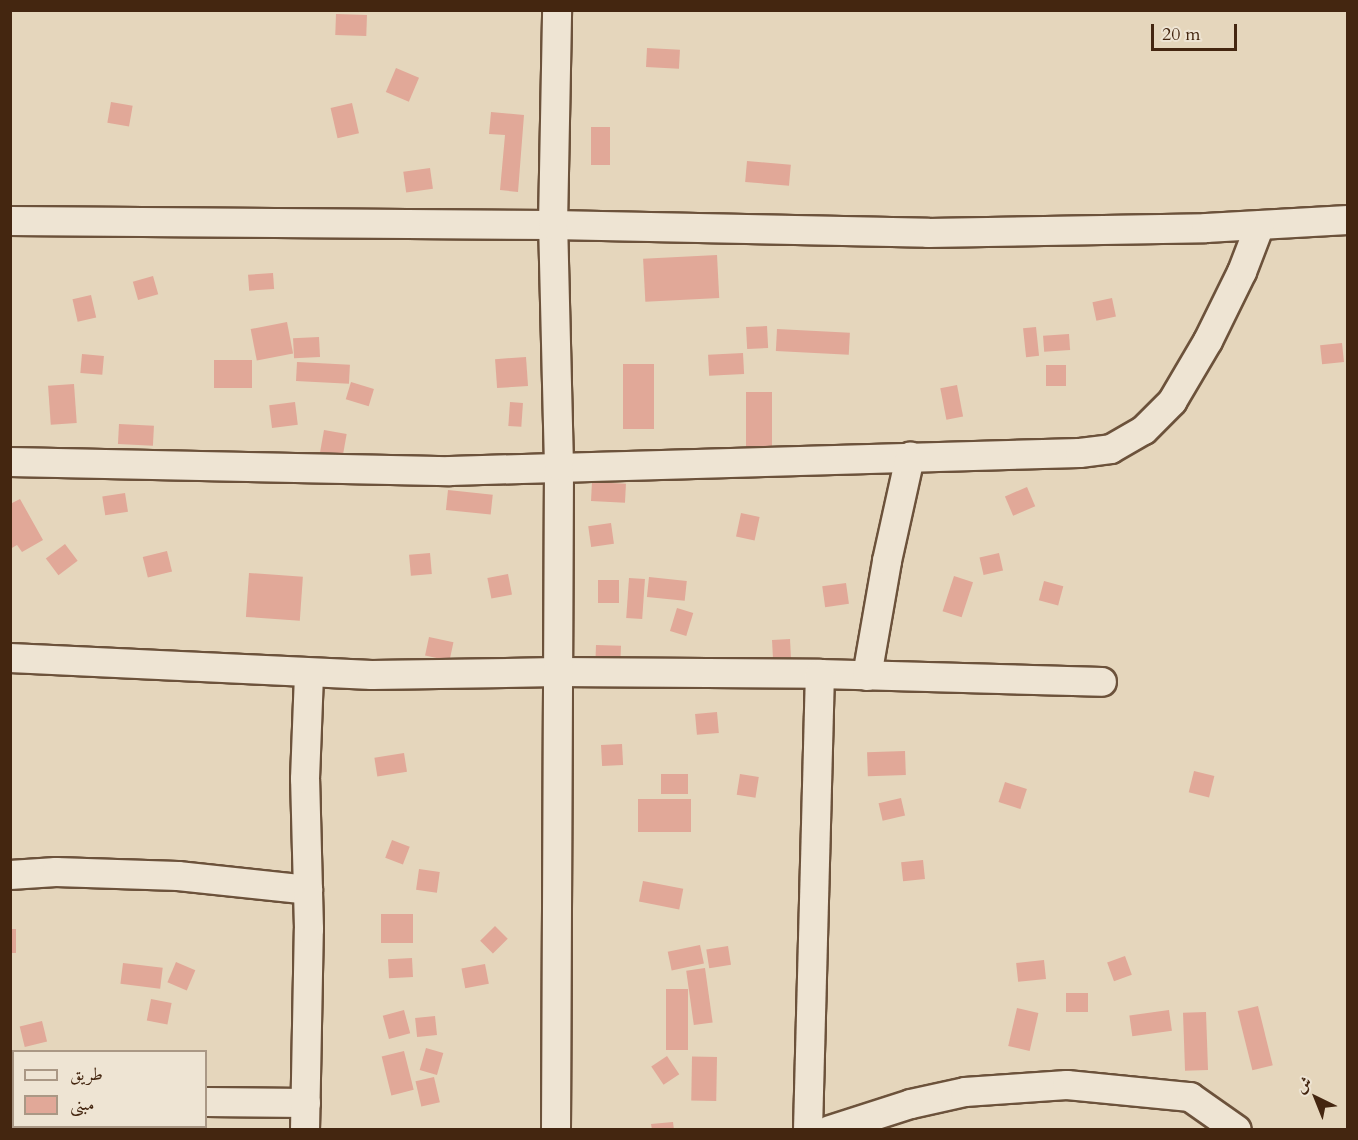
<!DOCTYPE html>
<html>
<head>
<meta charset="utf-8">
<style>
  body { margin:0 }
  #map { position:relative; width:1358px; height:1140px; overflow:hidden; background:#e5d6bc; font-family:Cardo,Amiri,serif }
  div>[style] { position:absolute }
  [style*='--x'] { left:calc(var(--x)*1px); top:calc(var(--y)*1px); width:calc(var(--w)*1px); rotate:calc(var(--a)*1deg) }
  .building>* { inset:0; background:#e1a898; transform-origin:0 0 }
  .roads { filter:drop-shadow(2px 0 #6c523b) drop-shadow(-2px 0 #6c523b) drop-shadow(0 2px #6c523b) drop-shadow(0 -2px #6c523b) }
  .minor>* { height:28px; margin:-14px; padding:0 14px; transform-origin:14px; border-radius:14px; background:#eee4d3 }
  span { translate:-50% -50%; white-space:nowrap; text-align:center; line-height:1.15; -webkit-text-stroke:4.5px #eee4d3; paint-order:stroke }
  .frame { position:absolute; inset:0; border:12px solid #442610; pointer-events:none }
  .legend { position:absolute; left:12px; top:1050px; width:195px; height:78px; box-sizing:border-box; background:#eee4d3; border:2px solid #aa9885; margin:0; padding:8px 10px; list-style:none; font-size:18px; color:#442610 }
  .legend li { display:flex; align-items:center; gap:12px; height:30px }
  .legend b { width:30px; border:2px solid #aa9885 }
  .north { position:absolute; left:1286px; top:1068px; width:60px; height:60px; -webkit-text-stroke:4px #eee4d3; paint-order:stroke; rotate:317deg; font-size:16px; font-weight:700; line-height:24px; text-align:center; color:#442610 }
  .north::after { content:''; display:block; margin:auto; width:21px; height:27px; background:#442610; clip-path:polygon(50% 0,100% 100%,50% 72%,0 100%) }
  .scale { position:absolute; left:1151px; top:24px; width:86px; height:27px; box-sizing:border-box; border:3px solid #442610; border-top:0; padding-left:8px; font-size:18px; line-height:21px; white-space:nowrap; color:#442610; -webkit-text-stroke:4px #eee4d3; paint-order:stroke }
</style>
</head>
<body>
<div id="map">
  <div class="building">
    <i style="left:336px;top:14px;width:31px;height:21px;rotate:2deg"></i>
    <i style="left:647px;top:48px;width:33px;height:19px;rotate:3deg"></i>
    <i style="left:396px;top:68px;width:25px;height:26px;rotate:23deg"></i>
    <i style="left:111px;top:102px;width:22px;height:21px;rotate:10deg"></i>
    <i style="left:352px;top:103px;width:31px;height:22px;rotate:77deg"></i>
    <i style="clip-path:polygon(491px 112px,524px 115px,518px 192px,500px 190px,505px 135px,489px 134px)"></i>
    <i style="left:591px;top:127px;width:19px;height:38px"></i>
    <i style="left:747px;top:161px;width:44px;height:21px;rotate:5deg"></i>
    <i style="left:430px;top:168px;width:21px;height:27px;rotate:82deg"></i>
    <i style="left:717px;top:255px;width:43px;height:74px;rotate:87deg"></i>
    <i style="left:273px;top:273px;width:16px;height:25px;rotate:86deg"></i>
    <i style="left:153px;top:276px;width:19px;height:21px;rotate:74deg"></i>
    <i style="left:91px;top:295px;width:23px;height:19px;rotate:77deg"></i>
    <i style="left:1112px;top:298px;width:19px;height:20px;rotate:78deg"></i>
    <i style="left:287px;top:322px;width:32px;height:37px;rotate:79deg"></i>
    <i style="left:767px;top:326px;width:22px;height:21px;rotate:87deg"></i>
    <i style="left:1036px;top:327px;width:29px;height:13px;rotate:84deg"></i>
    <i style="left:777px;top:329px;width:73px;height:22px;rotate:3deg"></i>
    <i style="left:1069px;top:334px;width:16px;height:26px;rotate:86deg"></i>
    <i style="left:319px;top:337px;width:20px;height:26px;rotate:87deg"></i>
    <i style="left:1342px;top:343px;width:19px;height:22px;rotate:84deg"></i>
    <i style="left:743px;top:353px;width:21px;height:35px;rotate:87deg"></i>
    <i style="left:82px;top:354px;width:22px;height:19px;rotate:5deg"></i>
    <i style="left:526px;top:357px;width:29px;height:31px;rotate:86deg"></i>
    <i style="left:252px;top:360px;width:28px;height:38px;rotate:90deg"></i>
    <i style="left:297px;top:362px;width:53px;height:19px;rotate:3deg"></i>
    <i style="left:654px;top:364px;width:65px;height:31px;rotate:90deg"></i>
    <i style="left:1046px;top:365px;width:20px;height:21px"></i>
    <i style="left:351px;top:382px;width:24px;height:18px;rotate:17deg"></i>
    <i style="left:74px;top:384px;width:39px;height:26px;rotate:86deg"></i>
    <i style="left:957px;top:385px;width:32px;height:17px;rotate:79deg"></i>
    <i style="left:746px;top:392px;width:26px;height:55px"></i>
    <i style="left:295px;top:402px;width:23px;height:26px;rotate:83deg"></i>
    <i style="left:510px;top:402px;width:13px;height:24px;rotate:4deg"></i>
    <i style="left:119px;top:424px;width:35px;height:20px;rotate:3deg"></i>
    <i style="left:324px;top:430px;width:23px;height:27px;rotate:10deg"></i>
    <i style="left:592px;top:482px;width:34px;height:19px;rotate:3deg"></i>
    <i style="left:1027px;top:487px;width:21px;height:24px;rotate:67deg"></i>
    <i style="left:448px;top:490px;width:45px;height:20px;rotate:6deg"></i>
    <i style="left:125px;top:493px;width:19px;height:23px;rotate:81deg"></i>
    <i style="clip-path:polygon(20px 499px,43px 540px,22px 552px,17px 545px,10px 549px,10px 504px)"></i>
    <i style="left:741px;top:513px;width:19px;height:24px;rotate:12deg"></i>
    <i style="left:611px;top:523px;width:21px;height:23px;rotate:82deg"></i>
    <i style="left:65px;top:544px;width:21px;height:24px;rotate:53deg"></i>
    <i style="left:167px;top:551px;width:21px;height:25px;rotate:76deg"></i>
    <i style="left:430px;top:553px;width:21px;height:21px;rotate:85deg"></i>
    <i style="left:999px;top:553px;width:18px;height:20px;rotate:77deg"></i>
    <i style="left:249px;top:573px;width:54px;height:44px;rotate:4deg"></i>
    <i style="left:508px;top:574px;width:21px;height:21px;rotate:79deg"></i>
    <i style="left:954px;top:576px;width:20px;height:37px;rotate:18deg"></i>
    <i style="left:649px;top:577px;width:38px;height:20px;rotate:6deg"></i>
    <i style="left:629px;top:578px;width:16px;height:40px;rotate:4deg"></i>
    <i style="left:598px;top:580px;width:21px;height:23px"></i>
    <i style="left:1044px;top:581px;width:20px;height:20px;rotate:15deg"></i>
    <i style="left:846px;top:583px;width:21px;height:24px;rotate:82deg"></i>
    <i style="left:677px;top:608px;width:17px;height:24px;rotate:17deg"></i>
    <i style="left:429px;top:637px;width:25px;height:19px;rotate:12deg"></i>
    <i style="left:790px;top:639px;width:22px;height:18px;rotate:87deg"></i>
    <i style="left:596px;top:645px;width:25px;height:22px;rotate:2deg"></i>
    <i style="left:717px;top:712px;width:21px;height:22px;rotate:85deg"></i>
    <i style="left:622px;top:744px;width:21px;height:21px;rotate:87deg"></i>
    <i style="left:905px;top:751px;width:24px;height:38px;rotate:88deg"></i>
    <i style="left:404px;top:753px;width:19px;height:30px;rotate:81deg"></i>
    <i style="left:1194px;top:771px;width:21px;height:22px;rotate:14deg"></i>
    <i style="left:661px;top:774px;width:27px;height:20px"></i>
    <i style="left:740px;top:774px;width:19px;height:21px;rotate:9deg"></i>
    <i style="left:1005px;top:782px;width:23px;height:21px;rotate:18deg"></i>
    <i style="left:901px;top:798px;width:18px;height:23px;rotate:77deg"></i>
    <i style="left:638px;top:799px;width:53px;height:33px"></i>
    <i style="left:392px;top:840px;width:19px;height:19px;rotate:21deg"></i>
    <i style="left:923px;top:860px;width:19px;height:22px;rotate:84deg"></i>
    <i style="left:419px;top:869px;width:21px;height:21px;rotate:8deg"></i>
    <i style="left:643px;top:881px;width:41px;height:21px;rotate:11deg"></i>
    <i style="left:413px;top:914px;width:29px;height:32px;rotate:90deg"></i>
    <i style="left:495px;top:926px;width:18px;height:21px;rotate:45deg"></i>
    <i style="left:10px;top:929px;width:6px;height:24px"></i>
    <i style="left:700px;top:945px;width:19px;height:33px;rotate:78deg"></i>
    <i style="left:728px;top:946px;width:19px;height:22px;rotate:81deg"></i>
    <i style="left:1125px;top:956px;width:20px;height:19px;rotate:70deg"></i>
    <i style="left:412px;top:958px;width:19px;height:24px;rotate:87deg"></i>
    <i style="left:1044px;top:960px;width:19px;height:28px;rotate:84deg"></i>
    <i style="left:176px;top:962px;width:21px;height:22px;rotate:23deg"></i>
    <i style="left:123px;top:963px;width:40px;height:21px;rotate:7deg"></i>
    <i style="left:485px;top:964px;width:20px;height:24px;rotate:79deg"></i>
    <i style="left:705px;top:968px;width:55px;height:19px;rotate:82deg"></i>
    <i style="left:666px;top:989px;width:22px;height:61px"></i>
    <i style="left:1066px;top:993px;width:22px;height:19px"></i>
    <i style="left:151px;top:999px;width:21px;height:22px;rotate:11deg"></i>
    <i style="left:1258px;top:1006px;width:61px;height:21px;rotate:76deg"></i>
    <i style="left:1017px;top:1008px;width:22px;height:39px;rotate:13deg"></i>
    <i style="left:404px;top:1010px;width:24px;height:22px;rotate:75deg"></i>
    <i style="left:1169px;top:1010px;width:21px;height:40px;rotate:82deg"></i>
    <i style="left:1206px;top:1012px;width:58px;height:23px;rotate:88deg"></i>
    <i style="left:435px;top:1016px;width:19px;height:20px;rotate:84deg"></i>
    <i style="left:42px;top:1021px;width:21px;height:23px;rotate:76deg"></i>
    <i style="left:426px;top:1048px;width:18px;height:23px;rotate:16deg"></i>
    <i style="left:404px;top:1051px;width:40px;height:23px;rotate:76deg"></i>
    <i style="left:667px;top:1056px;width:22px;height:19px;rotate:56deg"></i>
    <i style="left:717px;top:1057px;width:44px;height:25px;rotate:91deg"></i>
    <i style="left:434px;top:1077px;width:26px;height:19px;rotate:77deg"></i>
    <i style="clip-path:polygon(673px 1122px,674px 1130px,652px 1130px,651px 1124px)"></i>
  </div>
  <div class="roads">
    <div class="minor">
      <i style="--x:10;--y:221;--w:543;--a:0.42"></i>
      <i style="--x:553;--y:225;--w:375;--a:1.2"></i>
      <i style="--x:928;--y:233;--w:278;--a:-1"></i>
      <i style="--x:1206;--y:228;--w:142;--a:-3.2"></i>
      <i style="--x:10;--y:462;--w:440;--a:1.2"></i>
      <i style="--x:450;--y:471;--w:630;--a:-1.64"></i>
      <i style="--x:1080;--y:453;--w:31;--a:-7"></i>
      <i style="--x:1111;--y:449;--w:38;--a:-30"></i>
      <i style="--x:1144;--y:430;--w:40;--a:-45"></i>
      <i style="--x:1172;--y:402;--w:71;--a:-59.5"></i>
      <i style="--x:1208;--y:341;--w:77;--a:-63.8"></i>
      <i style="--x:1242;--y:272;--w:50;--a:-69"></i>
      <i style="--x:10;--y:658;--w:362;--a:2.7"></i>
      <i style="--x:372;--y:675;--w:185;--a:-0.9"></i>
      <i style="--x:557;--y:672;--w:263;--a:0.4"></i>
      <i style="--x:820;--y:674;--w:282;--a:1.6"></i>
      <i style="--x:867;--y:676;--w:117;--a:-80.1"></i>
      <i style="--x:887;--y:561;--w:107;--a:-77.5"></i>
      <i style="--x:10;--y:875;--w:46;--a:-3.7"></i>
      <i style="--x:56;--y:872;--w:122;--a:1.9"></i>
      <i style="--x:178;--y:876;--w:131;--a:6.1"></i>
      <i style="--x:206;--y:1102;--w:100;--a:0.6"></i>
      <i style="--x:10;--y:1110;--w:6;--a:45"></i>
      <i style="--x:305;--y:1130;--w:201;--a:-88.9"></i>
      <i style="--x:309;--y:929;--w:150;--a:-91.5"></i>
      <i style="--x:305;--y:779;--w:106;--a:-87.8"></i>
      <i style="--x:556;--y:1130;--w:664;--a:-89.74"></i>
      <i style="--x:559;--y:466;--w:241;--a:-91.4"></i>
      <i style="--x:553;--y:225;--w:215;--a:-88.9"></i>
      <i style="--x:808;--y:1130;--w:456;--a:-88.5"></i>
      <i style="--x:830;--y:1130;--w:85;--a:-17.8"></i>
      <i style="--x:911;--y:1104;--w:55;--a:-12.5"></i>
      <i style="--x:965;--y:1092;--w:102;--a:-3.9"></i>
      <i style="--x:1067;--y:1085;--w:124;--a:5.6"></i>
      <i style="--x:1190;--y:1097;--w:57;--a:35.1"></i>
    </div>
  </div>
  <div class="frame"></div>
  <ul class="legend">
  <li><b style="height:8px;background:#eee4d3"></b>طريق</li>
  <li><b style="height:16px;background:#e1a898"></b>مبنى</li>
  </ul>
  <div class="north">ش</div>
  <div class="scale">20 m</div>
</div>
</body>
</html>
